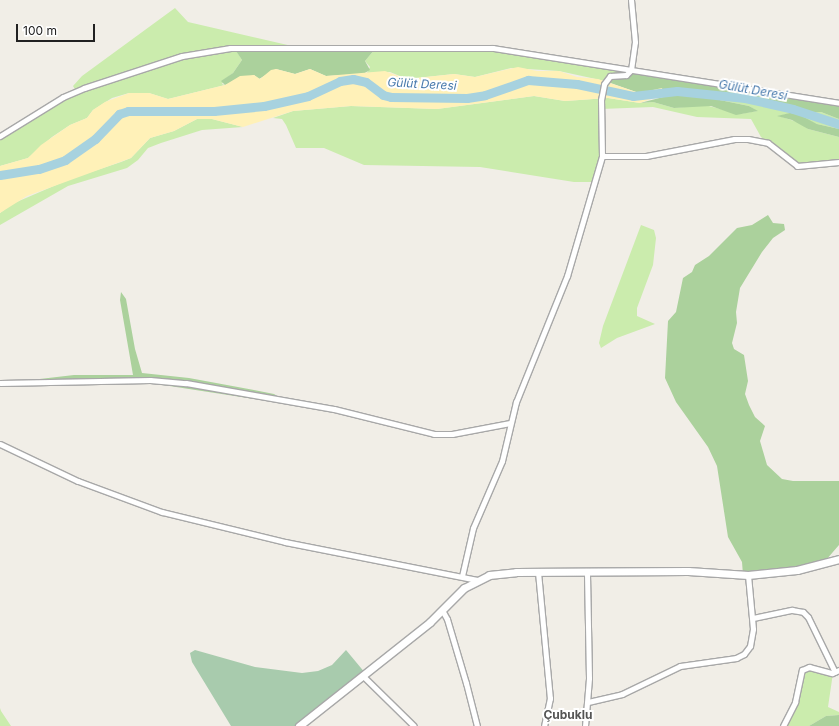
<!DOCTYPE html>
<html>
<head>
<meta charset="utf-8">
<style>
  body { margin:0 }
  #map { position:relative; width:839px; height:726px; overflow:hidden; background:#f1eee7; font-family:Inter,sans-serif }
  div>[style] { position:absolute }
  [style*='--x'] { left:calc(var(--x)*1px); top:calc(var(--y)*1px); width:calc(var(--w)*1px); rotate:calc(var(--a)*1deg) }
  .grass>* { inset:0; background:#cbecad }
  .forest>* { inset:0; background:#abd19c }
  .sand>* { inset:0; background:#fff1b8 }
  .cemetery>* { inset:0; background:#a8cbad }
  .river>* { height:9px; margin:-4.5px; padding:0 4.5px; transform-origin:4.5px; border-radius:4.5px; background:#a7d2df }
  .roads { filter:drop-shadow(1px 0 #a8a8a8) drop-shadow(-1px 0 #a8a8a8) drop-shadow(0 1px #a8a8a8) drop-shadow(0 -1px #a8a8a8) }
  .minor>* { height:5px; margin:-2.5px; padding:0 2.5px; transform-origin:2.5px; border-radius:2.5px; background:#fff }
  .tertiary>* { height:7px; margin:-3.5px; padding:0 3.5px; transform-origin:3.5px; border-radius:3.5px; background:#fff }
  span { translate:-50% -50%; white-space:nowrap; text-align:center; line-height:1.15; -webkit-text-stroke:4px #fff; paint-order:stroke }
  .water-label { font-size:12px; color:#4779ac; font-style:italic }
  .neighbourhood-label { font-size:12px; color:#545454; font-weight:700 }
  .scale { position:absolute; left:16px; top:24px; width:79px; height:18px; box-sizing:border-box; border:2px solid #212121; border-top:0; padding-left:5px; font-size:12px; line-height:14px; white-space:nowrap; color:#212121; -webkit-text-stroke:3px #fff; paint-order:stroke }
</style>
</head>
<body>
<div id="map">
  <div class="grass">
    <i style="clip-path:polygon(175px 8px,188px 22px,305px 49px,235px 49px,242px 60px,233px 73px,225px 79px,222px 84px,225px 85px,168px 99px,149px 93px,129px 93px,112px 98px,93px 110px,87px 118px,70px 125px,52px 137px,28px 158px,0 166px,0 136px,76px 91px,73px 86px,82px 76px)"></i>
    <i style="clip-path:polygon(493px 48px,631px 70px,605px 81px,559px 71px,511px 68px,475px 77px,454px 74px,407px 79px,390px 72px,367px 73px,370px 67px,365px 61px,375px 49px)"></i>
    <i style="clip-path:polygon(662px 88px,745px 96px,809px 113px,821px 112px,839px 119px,839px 129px,817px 124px,791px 113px,779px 116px,800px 123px,808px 129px,839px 137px,839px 162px,803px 167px,761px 137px,751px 119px,697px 117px,653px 107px,601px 109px,603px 140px,594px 182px,574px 182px,480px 167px,364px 165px,324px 148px,296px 148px,286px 125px,282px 119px,273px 118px,293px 111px,351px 106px,437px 109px,534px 96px,565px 101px,608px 98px,640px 103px,653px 102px,674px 108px,705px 105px,740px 114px,757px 111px,749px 106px,705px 97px,662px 95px)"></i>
    <i style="clip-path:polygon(197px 119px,212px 119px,243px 127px,202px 130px,161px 143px,148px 148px,138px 160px,127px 168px,68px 186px,0 225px,0 213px,12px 204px,70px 179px,121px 162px,131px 158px,150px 138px,174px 131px)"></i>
    <i style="clip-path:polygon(641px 225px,654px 230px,656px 238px,653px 265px,637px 308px,637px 316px,655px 324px,617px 338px,601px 348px,599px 343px,603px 326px)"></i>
    <i style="clip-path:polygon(804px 668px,833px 673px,828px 707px,839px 712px,839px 715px,826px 716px,809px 726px,783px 726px,793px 706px)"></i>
    <i style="clip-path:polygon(0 708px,1px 711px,11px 726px,0 726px)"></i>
  </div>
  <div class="forest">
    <i style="clip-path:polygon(234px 48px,375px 49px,365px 61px,370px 70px,363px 74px,326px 76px,310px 69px,295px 74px,276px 69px,259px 79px,254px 75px,225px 85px,221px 81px,233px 73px,242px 60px)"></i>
    <i style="clip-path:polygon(631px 70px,839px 103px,839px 119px,821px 112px,809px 113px,745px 96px,676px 88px,639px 93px,605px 81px)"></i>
    <i style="clip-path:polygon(671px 95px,705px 97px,749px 106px,758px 111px,736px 115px,711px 106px,674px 108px,653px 102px,640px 103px)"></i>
    <i style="clip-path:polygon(794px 112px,817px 124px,839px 129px,839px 137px,808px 129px,792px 120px,777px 116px)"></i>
    <i style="clip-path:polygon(768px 215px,773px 223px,784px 224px,785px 230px,773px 238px,762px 252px,740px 288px,736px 312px,737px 323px,732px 343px,734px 349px,744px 355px,748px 381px,745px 394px,749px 405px,755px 417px,765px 426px,760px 441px,767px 465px,782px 479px,793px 481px,839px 481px,839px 545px,826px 560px,818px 566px,743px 575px,742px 562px,728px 537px,717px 466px,708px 447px,676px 402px,665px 378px,668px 321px,676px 312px,683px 278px,692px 272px,695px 265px,709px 256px,737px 228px,752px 225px)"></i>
    <i style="clip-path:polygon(121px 292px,126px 299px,135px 349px,142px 373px,189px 378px,254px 390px,274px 394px,285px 401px,254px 399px,150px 383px,22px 384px,31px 380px,74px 375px,133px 375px,120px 300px)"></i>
    <i style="clip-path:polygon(839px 715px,839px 726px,809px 726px,826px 716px)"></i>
  </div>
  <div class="sand">
    <i style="clip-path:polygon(518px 67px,537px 71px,559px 71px,577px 77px,598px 79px,639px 93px,662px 88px,663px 92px,662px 95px,640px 103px,608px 98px,565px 101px,534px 96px,437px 109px,351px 106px,293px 111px,243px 127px,212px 119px,197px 119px,174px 131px,150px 138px,131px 158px,27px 196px,0 213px,0 166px,28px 158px,41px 145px,70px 125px,87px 118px,93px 110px,105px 102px,129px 93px,149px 93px,168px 99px,225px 85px,240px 76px,254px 75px,260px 79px,271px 70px,276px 69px,295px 74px,310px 69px,326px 76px,385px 71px,407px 79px,454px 74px,475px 77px)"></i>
  </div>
  <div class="cemetery">
    <i style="clip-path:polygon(195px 650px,255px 667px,302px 673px,318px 671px,332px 665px,346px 650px,366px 674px,299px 726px,231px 726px,192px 662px,190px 653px)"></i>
  </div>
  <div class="river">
    <i style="--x:0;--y:175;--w:39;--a:-9"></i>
    <i style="--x:39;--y:169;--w:28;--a:-19"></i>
    <i style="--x:65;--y:160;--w:37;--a:-35"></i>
    <i style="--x:95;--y:139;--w:35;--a:-46"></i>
    <i style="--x:119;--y:114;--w:9;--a:-18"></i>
    <i style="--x:128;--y:111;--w:86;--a:0"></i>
    <i style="--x:214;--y:111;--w:50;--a:-5.7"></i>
    <i style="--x:264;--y:106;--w:45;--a:-12.8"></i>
    <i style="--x:308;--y:96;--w:35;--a:-25"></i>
    <i style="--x:340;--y:81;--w:13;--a:-9"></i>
    <i style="--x:353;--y:79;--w:13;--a:13"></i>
    <i style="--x:366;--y:82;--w:21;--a:37"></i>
    <i style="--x:383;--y:95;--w:8;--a:14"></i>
    <i style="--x:391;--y:97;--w:76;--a:0.8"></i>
    <i style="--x:467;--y:98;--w:18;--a:-9"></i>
    <i style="--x:485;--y:95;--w:46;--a:-19.2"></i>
    <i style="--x:528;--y:80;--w:49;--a:4.7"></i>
    <i style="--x:577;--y:84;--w:57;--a:12.1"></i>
    <i style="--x:633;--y:96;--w:44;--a:-6.5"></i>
    <i style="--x:677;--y:91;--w:68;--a:5.9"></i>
    <i style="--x:745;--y:98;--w:49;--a:12.9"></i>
    <i style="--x:793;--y:109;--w:48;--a:18.1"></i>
  </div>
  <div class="roads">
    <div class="minor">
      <i style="--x:0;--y:136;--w:74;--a:-31.8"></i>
      <i style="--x:63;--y:97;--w:23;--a:-23"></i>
      <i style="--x:84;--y:88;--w:103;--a:-18.1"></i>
      <i style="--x:182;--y:56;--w:49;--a:-9.5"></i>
      <i style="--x:230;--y:48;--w:263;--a:0"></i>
      <i style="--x:493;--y:48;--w:350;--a:9"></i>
      <i style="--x:602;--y:156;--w:44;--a:0"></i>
      <i style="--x:646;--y:156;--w:90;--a:-10.9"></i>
      <i style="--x:734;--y:139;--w:14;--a:0"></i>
      <i style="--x:748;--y:139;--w:20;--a:11"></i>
      <i style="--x:768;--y:143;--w:37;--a:38"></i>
      <i style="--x:797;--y:166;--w:42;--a:-5.4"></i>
      <i style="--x:0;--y:383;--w:150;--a:-1.1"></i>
      <i style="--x:150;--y:380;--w:36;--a:5"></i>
      <i style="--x:186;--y:383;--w:150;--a:10"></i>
      <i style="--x:334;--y:409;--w:103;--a:14"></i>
      <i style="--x:434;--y:434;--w:18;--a:0"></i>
      <i style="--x:452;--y:434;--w:59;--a:-10.7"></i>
      <i style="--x:0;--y:444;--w:86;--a:25.4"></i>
      <i style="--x:78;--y:481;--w:90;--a:20.3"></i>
      <i style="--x:162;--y:512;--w:127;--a:13.7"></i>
      <i style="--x:285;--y:542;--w:196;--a:11.2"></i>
      <i style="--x:538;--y:572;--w:127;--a:84.6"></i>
      <i style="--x:550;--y:698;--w:29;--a:102"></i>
      <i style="--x:462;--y:576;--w:49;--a:-77.1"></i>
      <i style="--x:473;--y:528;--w:73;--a:-66.6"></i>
      <i style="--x:502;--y:461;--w:61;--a:-76.7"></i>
      <i style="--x:516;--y:402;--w:136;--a:-68"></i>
      <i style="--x:567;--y:276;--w:125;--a:-73.7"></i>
      <i style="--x:602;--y:156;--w:56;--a:-91"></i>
      <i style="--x:601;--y:100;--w:16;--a:-79"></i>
      <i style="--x:604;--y:84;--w:10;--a:-53"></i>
      <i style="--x:610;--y:76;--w:16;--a:-4"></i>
      <i style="--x:626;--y:75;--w:7;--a:-45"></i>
      <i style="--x:631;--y:70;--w:28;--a:-82"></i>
      <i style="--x:635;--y:42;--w:42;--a:-95.4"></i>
      <i style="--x:442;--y:610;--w:10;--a:61"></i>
      <i style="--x:447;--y:619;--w:67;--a:73.5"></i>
      <i style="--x:466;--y:683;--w:44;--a:75.7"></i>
      <i style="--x:753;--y:618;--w:40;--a:-12"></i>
      <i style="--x:792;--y:610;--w:11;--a:10"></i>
      <i style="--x:803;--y:612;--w:7;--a:45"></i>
      <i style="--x:808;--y:617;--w:61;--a:63.9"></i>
      <i style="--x:363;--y:676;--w:71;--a:44.4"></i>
      <i style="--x:588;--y:702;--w:35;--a:-13"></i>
      <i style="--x:622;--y:694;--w:64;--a:-25.8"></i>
      <i style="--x:680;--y:666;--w:57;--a:-8.1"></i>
      <i style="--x:736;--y:658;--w:9;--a:-27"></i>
      <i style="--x:744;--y:654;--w:10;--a:-53"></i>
      <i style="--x:750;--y:646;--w:17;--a:-80"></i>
      <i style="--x:753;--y:629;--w:54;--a:-95.3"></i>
      <i style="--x:585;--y:726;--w:48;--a:-85.2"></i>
      <i style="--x:589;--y:678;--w:106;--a:-91.1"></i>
      <i style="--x:783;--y:726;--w:27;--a:-63"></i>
      <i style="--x:795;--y:702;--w:33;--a:-78"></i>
      <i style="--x:802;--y:670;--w:8;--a:-23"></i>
      <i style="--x:809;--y:667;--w:24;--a:15"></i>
      <i style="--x:832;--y:673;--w:8;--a:-23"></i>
    </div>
    <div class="tertiary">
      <i style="--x:299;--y:726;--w:167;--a:-38.4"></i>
      <i style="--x:430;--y:622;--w:48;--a:-45"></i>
      <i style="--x:464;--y:588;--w:28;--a:-27"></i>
      <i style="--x:489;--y:575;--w:27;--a:-6"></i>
      <i style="--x:516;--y:572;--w:172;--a:-0.3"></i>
      <i style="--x:688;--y:571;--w:60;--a:3.8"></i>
      <i style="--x:748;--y:575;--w:49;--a:-5.8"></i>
      <i style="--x:797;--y:570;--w:43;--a:-14.7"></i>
    </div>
  </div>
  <div class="water-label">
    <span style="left:422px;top:84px;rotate:3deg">Gülüt Deresi</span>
    <span style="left:753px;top:90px;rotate:10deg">Gülüt Deresi</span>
  </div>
  <div class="neighbourhood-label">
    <span style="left:568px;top:715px">Çubuklu</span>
  </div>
  <div class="scale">100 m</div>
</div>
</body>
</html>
